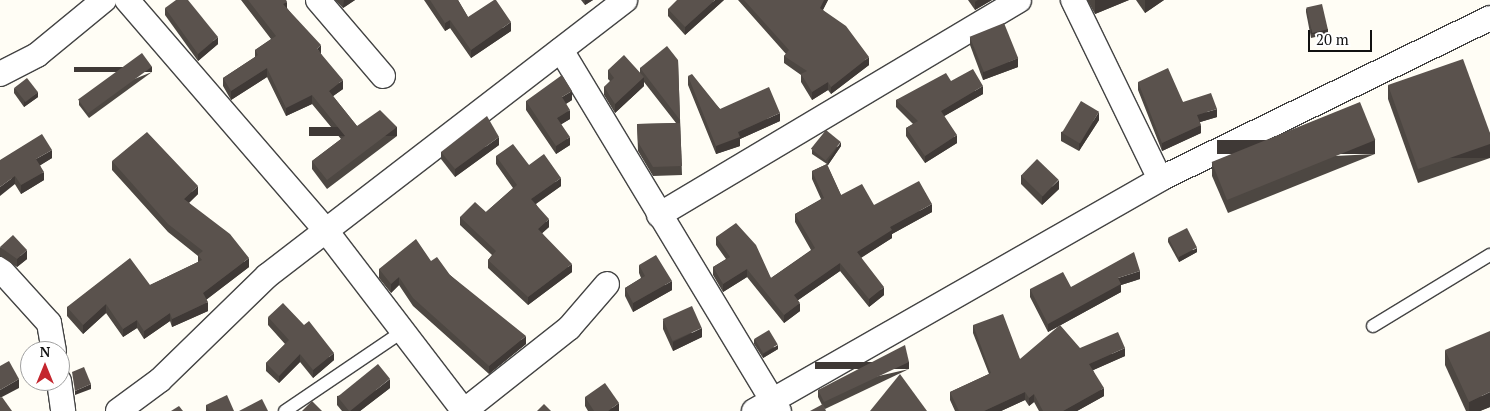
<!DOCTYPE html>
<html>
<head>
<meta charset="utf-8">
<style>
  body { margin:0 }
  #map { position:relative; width:1490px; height:411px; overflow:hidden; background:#fffdf5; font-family:"PT Serif",serif }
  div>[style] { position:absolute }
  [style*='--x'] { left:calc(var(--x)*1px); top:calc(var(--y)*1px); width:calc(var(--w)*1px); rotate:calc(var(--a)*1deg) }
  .roads { filter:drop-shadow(1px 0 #444) drop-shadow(-1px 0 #444) drop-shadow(0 1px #444) drop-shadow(0 -1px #444) }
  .service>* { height:12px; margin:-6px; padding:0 6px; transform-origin:6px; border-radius:6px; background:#fff }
  .minor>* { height:24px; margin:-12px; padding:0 12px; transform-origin:12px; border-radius:12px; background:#fff }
  .wall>* { inset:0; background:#4d4742 }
  .shaded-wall>* { inset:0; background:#3f3936; transform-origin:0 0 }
  .building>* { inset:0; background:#5a524d; transform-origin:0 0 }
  span { translate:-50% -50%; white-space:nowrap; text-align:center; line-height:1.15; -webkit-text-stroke:5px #fff; paint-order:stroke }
  .north { position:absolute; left:20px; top:341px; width:50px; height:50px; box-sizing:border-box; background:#fff; border:1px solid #a0a0a0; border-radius:50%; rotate:0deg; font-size:14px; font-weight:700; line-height:20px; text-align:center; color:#111 }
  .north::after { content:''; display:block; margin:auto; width:18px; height:22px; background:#c4262e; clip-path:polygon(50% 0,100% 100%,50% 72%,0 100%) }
  .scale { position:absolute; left:1308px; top:30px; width:64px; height:22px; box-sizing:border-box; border:2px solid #111; border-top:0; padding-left:6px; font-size:15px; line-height:18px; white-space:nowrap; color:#111; -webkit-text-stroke:4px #fff; paint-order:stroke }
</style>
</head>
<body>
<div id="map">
  <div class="roads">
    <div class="service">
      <i style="--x:1373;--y:326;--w:137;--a:-31.3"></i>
      <i style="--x:285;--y:411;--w:143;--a:-34.1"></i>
    </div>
    <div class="minor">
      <i style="--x:127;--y:0;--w:306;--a:49.2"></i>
      <i style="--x:327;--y:232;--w:225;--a:52.6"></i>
      <i style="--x:318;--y:0;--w:100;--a:49.5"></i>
      <i style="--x:1073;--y:0;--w:199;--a:64.1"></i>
      <i style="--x:561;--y:50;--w:422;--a:58.9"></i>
      <i style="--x:0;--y:74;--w:42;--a:-27.2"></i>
      <i style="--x:37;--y:55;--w:87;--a:-39.4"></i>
      <i style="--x:659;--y:215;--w:419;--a:-30.8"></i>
      <i style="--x:0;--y:269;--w:73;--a:47.8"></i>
      <i style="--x:49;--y:323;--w:28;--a:80"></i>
      <i style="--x:59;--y:381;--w:30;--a:82"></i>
      <i style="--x:118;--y:411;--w:52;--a:-36.4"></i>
      <i style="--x:160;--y:380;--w:149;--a:-44.2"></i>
      <i style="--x:267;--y:276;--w:452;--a:-37.6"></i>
      <i style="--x:464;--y:411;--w:134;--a:-38.3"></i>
      <i style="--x:569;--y:328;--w:58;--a:-49.2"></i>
      <i style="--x:754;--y:411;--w:468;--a:-29.7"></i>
      <i style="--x:1160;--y:179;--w:367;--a:-26"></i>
    </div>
  </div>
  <div class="wall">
    <i style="clip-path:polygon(241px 0,286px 0,287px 8px,321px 54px,343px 89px,333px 96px,357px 126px,397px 136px,327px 189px,312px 169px,312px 161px,341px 139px,312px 104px,286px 116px,267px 77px,231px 100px,223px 86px,223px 78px,255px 57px,255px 50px,271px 39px)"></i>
    <i style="clip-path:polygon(335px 0,355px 0,343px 8px)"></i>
    <i style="clip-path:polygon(424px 0,458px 0,468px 17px,511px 31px,471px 58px,450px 28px,445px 31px)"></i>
    <i style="clip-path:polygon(581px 0,593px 0,585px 5px)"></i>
    <i style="clip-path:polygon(724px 0,685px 35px,668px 16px,668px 9px)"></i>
    <i style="clip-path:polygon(738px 0,828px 0,823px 10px,869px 65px,831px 94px,828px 90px,812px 100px,801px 82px,801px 75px,784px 63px,784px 56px,786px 54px)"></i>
    <i style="clip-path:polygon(968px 0,992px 0,975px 10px)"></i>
    <i style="clip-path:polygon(1087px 0,1129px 0,1095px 14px)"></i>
    <i style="clip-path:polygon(1136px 0,1164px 0,1145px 13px)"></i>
    <i style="clip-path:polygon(165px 8px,218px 44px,198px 61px,165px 15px)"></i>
    <i style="clip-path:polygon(1306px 8px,1328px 34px,1311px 38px,1306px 12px)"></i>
    <i style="clip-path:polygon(970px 37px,1018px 67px,983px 80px,970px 45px)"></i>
    <i style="clip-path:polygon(678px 60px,682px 175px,653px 176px,638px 151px,637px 124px,676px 123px,644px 82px,644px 86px,615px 113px,604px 95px,604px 87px,610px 81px,608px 79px,608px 70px,640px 73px,640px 68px)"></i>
    <i style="clip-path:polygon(152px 72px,89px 118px,79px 105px,79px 101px)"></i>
    <i style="clip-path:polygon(688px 76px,720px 109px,780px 121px,740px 139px,740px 146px,716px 154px,688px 85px)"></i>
    <i style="clip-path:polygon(951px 81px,983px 94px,944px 116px,957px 143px,925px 163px,906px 136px,906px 128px,913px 124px,896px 107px,896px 100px)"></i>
    <i style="clip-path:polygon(1138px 82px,1217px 117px,1200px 122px,1201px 133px,1162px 151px,1138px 90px)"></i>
    <i style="clip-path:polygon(1388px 85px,1490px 133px,1490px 158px,1418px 183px,1388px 99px)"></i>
    <i style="clip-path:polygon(14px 88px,38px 97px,24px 107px,14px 93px)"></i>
    <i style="clip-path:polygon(572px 100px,566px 104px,570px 119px,561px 124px,570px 145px,556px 154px,526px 110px,526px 101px)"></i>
    <i style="clip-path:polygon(1099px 120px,1079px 151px,1061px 141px,1061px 132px)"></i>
    <i style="clip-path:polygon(499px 145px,455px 177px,441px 159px,441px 152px)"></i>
    <i style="clip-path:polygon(841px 146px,828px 165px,827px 165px,841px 195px,874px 205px,932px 212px,892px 234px,892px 238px,861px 258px,884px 295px,869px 307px,840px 271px,798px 300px,800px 311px,784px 323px,747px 277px,723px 292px,713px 275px,713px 267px,726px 259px,716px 245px,716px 237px,771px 278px,811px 250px,795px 222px,795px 214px,821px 199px,812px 179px,812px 171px,827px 164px,812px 154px,812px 150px)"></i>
    <i style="clip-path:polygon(1375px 154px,1228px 213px,1212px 176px,1212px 162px)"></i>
    <i style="clip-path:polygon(496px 156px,529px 165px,561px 186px,536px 204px,549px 227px,542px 233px,572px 272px,528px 305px,488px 268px,488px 260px,492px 255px,460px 225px,460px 217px,486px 212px,513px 188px,496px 164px)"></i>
    <i style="clip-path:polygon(52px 158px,40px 165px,44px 180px,21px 194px,0 160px)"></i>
    <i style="clip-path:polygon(112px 161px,198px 194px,189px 203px,249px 267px,206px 300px,208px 311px,172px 327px,170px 321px,144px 339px,137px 328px,123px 337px,106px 313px,83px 334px,67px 316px,67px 307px,150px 285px,198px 262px,198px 256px,168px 232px,112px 170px)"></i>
    <i style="clip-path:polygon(1021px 175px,1059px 189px,1042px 205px,1021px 184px)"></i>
    <i style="clip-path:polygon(1168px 238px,1197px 252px,1179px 262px,1168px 242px)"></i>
    <i style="clip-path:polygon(0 247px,27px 259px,17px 267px,0 256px)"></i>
    <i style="clip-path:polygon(431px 261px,450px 275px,526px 344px,489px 374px,413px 306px,399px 285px,391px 293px,379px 278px,379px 269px)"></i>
    <i style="clip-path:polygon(639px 265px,672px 290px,633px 312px,625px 296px,625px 288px,641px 278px,639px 273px)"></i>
    <i style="clip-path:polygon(1140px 279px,1121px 285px,1121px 292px,1048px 332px,1030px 297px,1030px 289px,1071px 287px)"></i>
    <i style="clip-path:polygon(268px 317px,334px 360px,313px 378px,300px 362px,279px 383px,266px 371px,266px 363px,285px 344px,268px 325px)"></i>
    <i style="clip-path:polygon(663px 320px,702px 337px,673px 351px,663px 329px)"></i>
    <i style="clip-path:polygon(973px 325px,1020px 359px,1080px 348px,1125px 356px,1093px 370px,1104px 396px,1077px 411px,1039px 411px,1034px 402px,1029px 406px,1025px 400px,1001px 411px,955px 411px,950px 400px,950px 392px,989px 374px,973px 333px)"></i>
    <i style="clip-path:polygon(754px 339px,778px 349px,763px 358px,754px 344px)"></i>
    <i style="clip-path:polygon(1445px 350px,1490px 407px,1480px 411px,1466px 411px,1445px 365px)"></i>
    <i style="clip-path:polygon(909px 369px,825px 409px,822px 405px,818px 397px,818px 390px)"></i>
    <i style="clip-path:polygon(390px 388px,360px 411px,342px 411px,337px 405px,337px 396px)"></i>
    <i style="clip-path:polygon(585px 397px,619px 411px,588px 411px,585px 406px)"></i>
    <i style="clip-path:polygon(206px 405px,234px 411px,206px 411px)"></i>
  </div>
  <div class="shaded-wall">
    <i style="clip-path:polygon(344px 0,355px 0,343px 8px)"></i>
    <i style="clip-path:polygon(585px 0,593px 0,585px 5px)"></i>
    <i style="clip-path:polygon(715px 0,724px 0,685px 35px,685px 27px)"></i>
    <i style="clip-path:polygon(824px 0,828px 0,820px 15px,820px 8px)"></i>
    <i style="clip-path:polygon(978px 0,992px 0,975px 10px,975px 2px)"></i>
    <i style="clip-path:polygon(1095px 0,1129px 0,1095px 14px)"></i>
    <i style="clip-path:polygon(1145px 0,1164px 0,1145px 13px)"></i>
    <i style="clip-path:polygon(287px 2px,287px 10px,283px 4px)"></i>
    <i style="clip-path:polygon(450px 20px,450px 28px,445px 31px,445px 23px)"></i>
    <i style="clip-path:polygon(511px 22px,511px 31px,471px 58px,471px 50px)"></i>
    <i style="left:1328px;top:29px;width:5px;height:17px;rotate:90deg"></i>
    <i style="clip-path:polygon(218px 37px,218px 44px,198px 61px,198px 54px)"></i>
    <i style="clip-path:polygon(321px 45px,321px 54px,317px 49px)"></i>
    <i style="clip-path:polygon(869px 57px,869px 65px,831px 94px,831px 87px)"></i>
    <i style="clip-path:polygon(1018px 58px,1018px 67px,983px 80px,983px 72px)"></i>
    <i style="left:152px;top:67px;width:5px;height:78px;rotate:90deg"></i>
    <i style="clip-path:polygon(267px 68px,267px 77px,231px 100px,231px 91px)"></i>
    <i style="clip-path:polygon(644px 77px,644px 86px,615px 113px,615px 104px)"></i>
    <i style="clip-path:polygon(343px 80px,343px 89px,329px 99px,329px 91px)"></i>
    <i style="clip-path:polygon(828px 82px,828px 90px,812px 100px,812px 92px)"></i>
    <i style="clip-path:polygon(983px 86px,983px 94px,941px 118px,941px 111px)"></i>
    <i style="clip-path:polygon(572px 91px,572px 100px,562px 106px,562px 97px)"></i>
    <i style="clip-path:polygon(38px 92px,38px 97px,24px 107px,24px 102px)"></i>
    <i style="clip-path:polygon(312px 95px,312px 104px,286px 116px,286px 108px)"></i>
    <i style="clip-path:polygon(1217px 109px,1217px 117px,1197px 123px,1197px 115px)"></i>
    <i style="clip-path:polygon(570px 110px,570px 119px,557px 127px,557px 118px)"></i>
    <i style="clip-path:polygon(1099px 112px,1099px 120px,1079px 151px,1079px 143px)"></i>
    <i style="clip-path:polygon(780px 113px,780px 121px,740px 139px,740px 146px,716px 154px,716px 146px,738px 132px)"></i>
    <i style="clip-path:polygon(1201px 125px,1201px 133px,1162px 151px,1162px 143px)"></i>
    <i style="left:397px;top:127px;width:9px;height:88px;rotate:90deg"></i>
    <i style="clip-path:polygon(957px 135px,957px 143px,925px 163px,925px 156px)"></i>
    <i style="clip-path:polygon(499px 137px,499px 145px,455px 177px,455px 169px)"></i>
    <i style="clip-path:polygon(570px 137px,570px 145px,556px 154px,556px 146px)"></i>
    <i style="left:1375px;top:140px;width:14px;height:158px;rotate:90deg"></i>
    <i style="clip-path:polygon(841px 142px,841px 146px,828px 165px,828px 161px)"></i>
    <i style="left:1490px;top:144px;width:14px;height:76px;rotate:90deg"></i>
    <i style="clip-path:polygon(52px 150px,52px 158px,36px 168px,36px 159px)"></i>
    <i style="clip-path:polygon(44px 172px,44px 180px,21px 194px,21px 185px)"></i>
    <i style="clip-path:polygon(15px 176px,15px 184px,0 196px,0 187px)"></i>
    <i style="clip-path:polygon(561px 178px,561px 186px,531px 207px,531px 199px)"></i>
    <i style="clip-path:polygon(1059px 180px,1059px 189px,1042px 205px,1042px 196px)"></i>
    <i style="clip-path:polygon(198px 186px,198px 194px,184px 207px,184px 199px)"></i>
    <i style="clip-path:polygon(932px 204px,932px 212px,892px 234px,892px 238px,857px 260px,857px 252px,890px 227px)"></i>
    <i style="clip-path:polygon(549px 219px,549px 227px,538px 237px,538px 229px)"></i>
    <i style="clip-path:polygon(1197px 248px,1197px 252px,1179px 262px,1179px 257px)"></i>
    <i style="clip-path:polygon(27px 250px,27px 259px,17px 267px,17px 259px)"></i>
    <i style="clip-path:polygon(249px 258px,249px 267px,203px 302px,203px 293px)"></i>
    <i style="clip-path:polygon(840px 263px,840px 271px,794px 303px,794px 295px)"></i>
    <i style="clip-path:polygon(572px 264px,572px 272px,528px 305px,528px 297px)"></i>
    <i style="clip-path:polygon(747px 269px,747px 277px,723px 292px,723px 284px)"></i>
    <i style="clip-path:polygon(1140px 271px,1140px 279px,1121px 285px,1121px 292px,1048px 332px,1048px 324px,1118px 278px)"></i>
    <i style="clip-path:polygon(399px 277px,399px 285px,391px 293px,391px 284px)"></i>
    <i style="clip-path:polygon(672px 281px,672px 290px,633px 312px,633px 303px)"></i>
    <i style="clip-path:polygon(884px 287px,884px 295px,869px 307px,869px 299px)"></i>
    <i style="clip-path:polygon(208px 302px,208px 311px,172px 327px,172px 319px)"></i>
    <i style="clip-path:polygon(800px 303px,800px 311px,784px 323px,784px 315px)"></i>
    <i style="clip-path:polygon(106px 304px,106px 313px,83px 334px,83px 325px)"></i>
    <i style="clip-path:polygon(170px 313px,170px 321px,144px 339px,144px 331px)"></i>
    <i style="clip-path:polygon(137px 320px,137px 328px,123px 337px,123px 329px)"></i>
    <i style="clip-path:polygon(702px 328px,702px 337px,673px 351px,673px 342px)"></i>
    <i style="clip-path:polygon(526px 336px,526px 344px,489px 374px,489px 366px)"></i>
    <i style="clip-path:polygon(778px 345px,778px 349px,763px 358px,763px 354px)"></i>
    <i style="clip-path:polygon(1125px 348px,1125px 356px,1089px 372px,1089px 364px)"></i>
    <i style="clip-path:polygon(334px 353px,334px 360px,313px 378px,313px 370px)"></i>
    <i style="clip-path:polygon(300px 354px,300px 362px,279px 383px,279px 376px)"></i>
    <i style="left:909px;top:362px;width:7px;height:94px;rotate:90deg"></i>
    <i style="clip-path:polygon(19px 379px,19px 388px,0 398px,0 390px)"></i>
    <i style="clip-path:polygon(390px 379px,390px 388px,360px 411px,349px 411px)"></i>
    <i style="clip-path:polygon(91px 384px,91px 389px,75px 395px,75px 391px)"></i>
    <i style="clip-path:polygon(1104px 388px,1104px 396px,1077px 411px,1063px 411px)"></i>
    <i style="clip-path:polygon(1025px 392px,1025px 400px,1001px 411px,984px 411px)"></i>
    <i style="clip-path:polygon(1490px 392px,1490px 407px,1480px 411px,1469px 411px,1469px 402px)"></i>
    <i style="clip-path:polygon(1034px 394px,1034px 402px,1029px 406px,1029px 398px)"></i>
    <i style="clip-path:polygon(619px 403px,619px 411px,608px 411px)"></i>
  </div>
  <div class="building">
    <i style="clip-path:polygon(176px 0,188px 0,218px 37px,198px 54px,165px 8px)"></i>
    <i style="clip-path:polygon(248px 0,286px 0,287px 2px,283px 4px,321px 45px,317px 49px,343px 80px,329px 91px,357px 126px,380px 110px,397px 127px,327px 180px,312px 161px,345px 136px,312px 95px,286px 108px,267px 68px,231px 91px,223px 78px,258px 55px,255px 50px,276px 36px)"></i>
    <i style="clip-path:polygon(430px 0,458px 0,468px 17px,494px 0,496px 0,511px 22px,471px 50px,450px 20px,445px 23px)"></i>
    <i style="clip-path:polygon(677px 0,715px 0,685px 27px,668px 9px)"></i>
    <i style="clip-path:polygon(744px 0,824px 0,820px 8px,846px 26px,869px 57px,831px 87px,828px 82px,812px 92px,801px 74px,807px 71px,784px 56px,789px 50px)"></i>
    <i style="left:1322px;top:4px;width:26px;height:16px;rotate:77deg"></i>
    <i style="left:1004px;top:23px;width:38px;height:37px;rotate:68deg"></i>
    <i style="clip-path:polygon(667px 46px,678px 60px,680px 120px,640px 68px)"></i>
    <i style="left:142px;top:53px;width:17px;height:79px;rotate:54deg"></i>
    <i style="clip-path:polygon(624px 55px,644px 77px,615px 104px,604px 87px,614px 78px,608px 70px)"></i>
    <i style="clip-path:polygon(1463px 59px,1490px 133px,1490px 144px,1418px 169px,1388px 85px)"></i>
    <i style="clip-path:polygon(1168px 68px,1183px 102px,1211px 93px,1217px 109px,1197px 115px,1201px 125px,1162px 143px,1138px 82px)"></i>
    <i style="clip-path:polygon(973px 69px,983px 86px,941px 111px,957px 135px,925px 156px,906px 128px,918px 121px,896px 100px,946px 73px,951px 81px)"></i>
    <i style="clip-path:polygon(692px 74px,720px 109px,769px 87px,780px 113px,738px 132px,740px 137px,716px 146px,688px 76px)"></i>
    <i style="clip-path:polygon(562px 75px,572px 91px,562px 97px,570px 110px,557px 118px,570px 137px,556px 146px,526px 101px)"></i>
    <i style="left:27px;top:78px;width:18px;height:16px;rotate:52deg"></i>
    <i style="left:1081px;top:101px;width:21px;height:37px;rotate:31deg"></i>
    <i style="left:1360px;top:102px;width:41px;height:160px;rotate:68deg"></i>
    <i style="clip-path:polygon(487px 116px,499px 137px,455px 169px,441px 152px)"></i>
    <i style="clip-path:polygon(680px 123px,682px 166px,653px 167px,638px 142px,637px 124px)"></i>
    <i style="left:826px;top:130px;width:19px;height:24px;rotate:39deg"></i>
    <i style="clip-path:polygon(147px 132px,198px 186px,184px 199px,230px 234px,249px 258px,203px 293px,208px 302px,172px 319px,170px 313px,144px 331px,137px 320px,123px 329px,106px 304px,83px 325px,67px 307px,130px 258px,150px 285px,202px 260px,198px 255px,203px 251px,168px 224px,112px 161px)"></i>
    <i style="clip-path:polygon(42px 134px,52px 150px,36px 159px,44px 172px,21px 185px,15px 176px,0 187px,0 160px)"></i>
    <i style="clip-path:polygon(513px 144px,529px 165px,544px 154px,561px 178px,531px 199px,549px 219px,538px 229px,572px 264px,528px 297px,488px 260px,496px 251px,460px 217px,475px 202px,486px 212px,517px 185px,496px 156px)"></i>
    <i style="left:1037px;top:159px;width:30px;height:23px;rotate:44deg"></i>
    <i style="clip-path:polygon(827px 164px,841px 195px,862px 184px,874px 205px,919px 181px,932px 204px,890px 227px,892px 230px,857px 252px,884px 287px,869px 299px,840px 263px,794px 295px,800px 303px,784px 315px,747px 269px,723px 284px,713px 267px,730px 257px,716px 237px,736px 223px,756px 245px,771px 278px,815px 248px,795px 214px,824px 198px,812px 171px)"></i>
    <i style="left:1187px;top:228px;width:22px;height:21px;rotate:63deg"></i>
    <i style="clip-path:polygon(13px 235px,27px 250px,17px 259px,0 247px)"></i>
    <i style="clip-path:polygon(416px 239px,431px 261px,437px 257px,450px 275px,526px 336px,489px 366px,413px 298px,399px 277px,391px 284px,379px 269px)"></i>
    <i style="clip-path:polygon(1134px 252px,1140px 271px,1118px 278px,1121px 284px,1048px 324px,1030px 289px,1063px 272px,1071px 287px)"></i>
    <i style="clip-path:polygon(656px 255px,672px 281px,633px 303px,625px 288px,645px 276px,639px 265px)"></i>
    <i style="clip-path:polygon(283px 303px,304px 325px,309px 321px,334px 353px,313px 370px,300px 354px,279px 376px,266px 363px,289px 340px,268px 317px)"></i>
    <i style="left:692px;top:306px;width:24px;height:32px;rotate:66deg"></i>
    <i style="clip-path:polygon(1003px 314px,1020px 359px,1060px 325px,1080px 348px,1118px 332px,1125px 348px,1089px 364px,1104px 388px,1063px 411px,1043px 411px,1034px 394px,1029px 398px,1025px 392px,984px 411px,959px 411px,950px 392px,991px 373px,973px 325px)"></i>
    <i style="left:769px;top:330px;width:17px;height:17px;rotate:59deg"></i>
    <i style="clip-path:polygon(1490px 331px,1490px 392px,1469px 402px,1445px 350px)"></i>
    <i style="clip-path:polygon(905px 345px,909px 362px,824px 402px,818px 390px)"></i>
    <i style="clip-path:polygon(9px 361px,19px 379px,0 390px,0 366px)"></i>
    <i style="left:378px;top:364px;width:19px;height:52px;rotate:51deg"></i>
    <i style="clip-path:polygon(84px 367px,91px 384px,75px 391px,72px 372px)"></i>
    <i style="clip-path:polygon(900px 374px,927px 411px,870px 411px)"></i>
    <i style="clip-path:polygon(605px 383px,619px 403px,608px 411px,594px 411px,585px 397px)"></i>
    <i style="clip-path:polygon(227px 395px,234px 411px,210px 411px,206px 405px)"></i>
    <i style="clip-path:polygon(2px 397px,12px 411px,0 411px,0 398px)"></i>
    <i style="clip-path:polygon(262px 399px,268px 411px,239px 411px)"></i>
    <i style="clip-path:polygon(312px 401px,322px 411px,302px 411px)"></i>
    <i style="clip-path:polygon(544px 404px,551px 411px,537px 411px)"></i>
    <i style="clip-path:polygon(823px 404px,826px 411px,810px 411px)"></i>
    <i style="clip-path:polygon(179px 406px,183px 411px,171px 411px)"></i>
  </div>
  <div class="north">N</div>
  <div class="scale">20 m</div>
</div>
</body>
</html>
